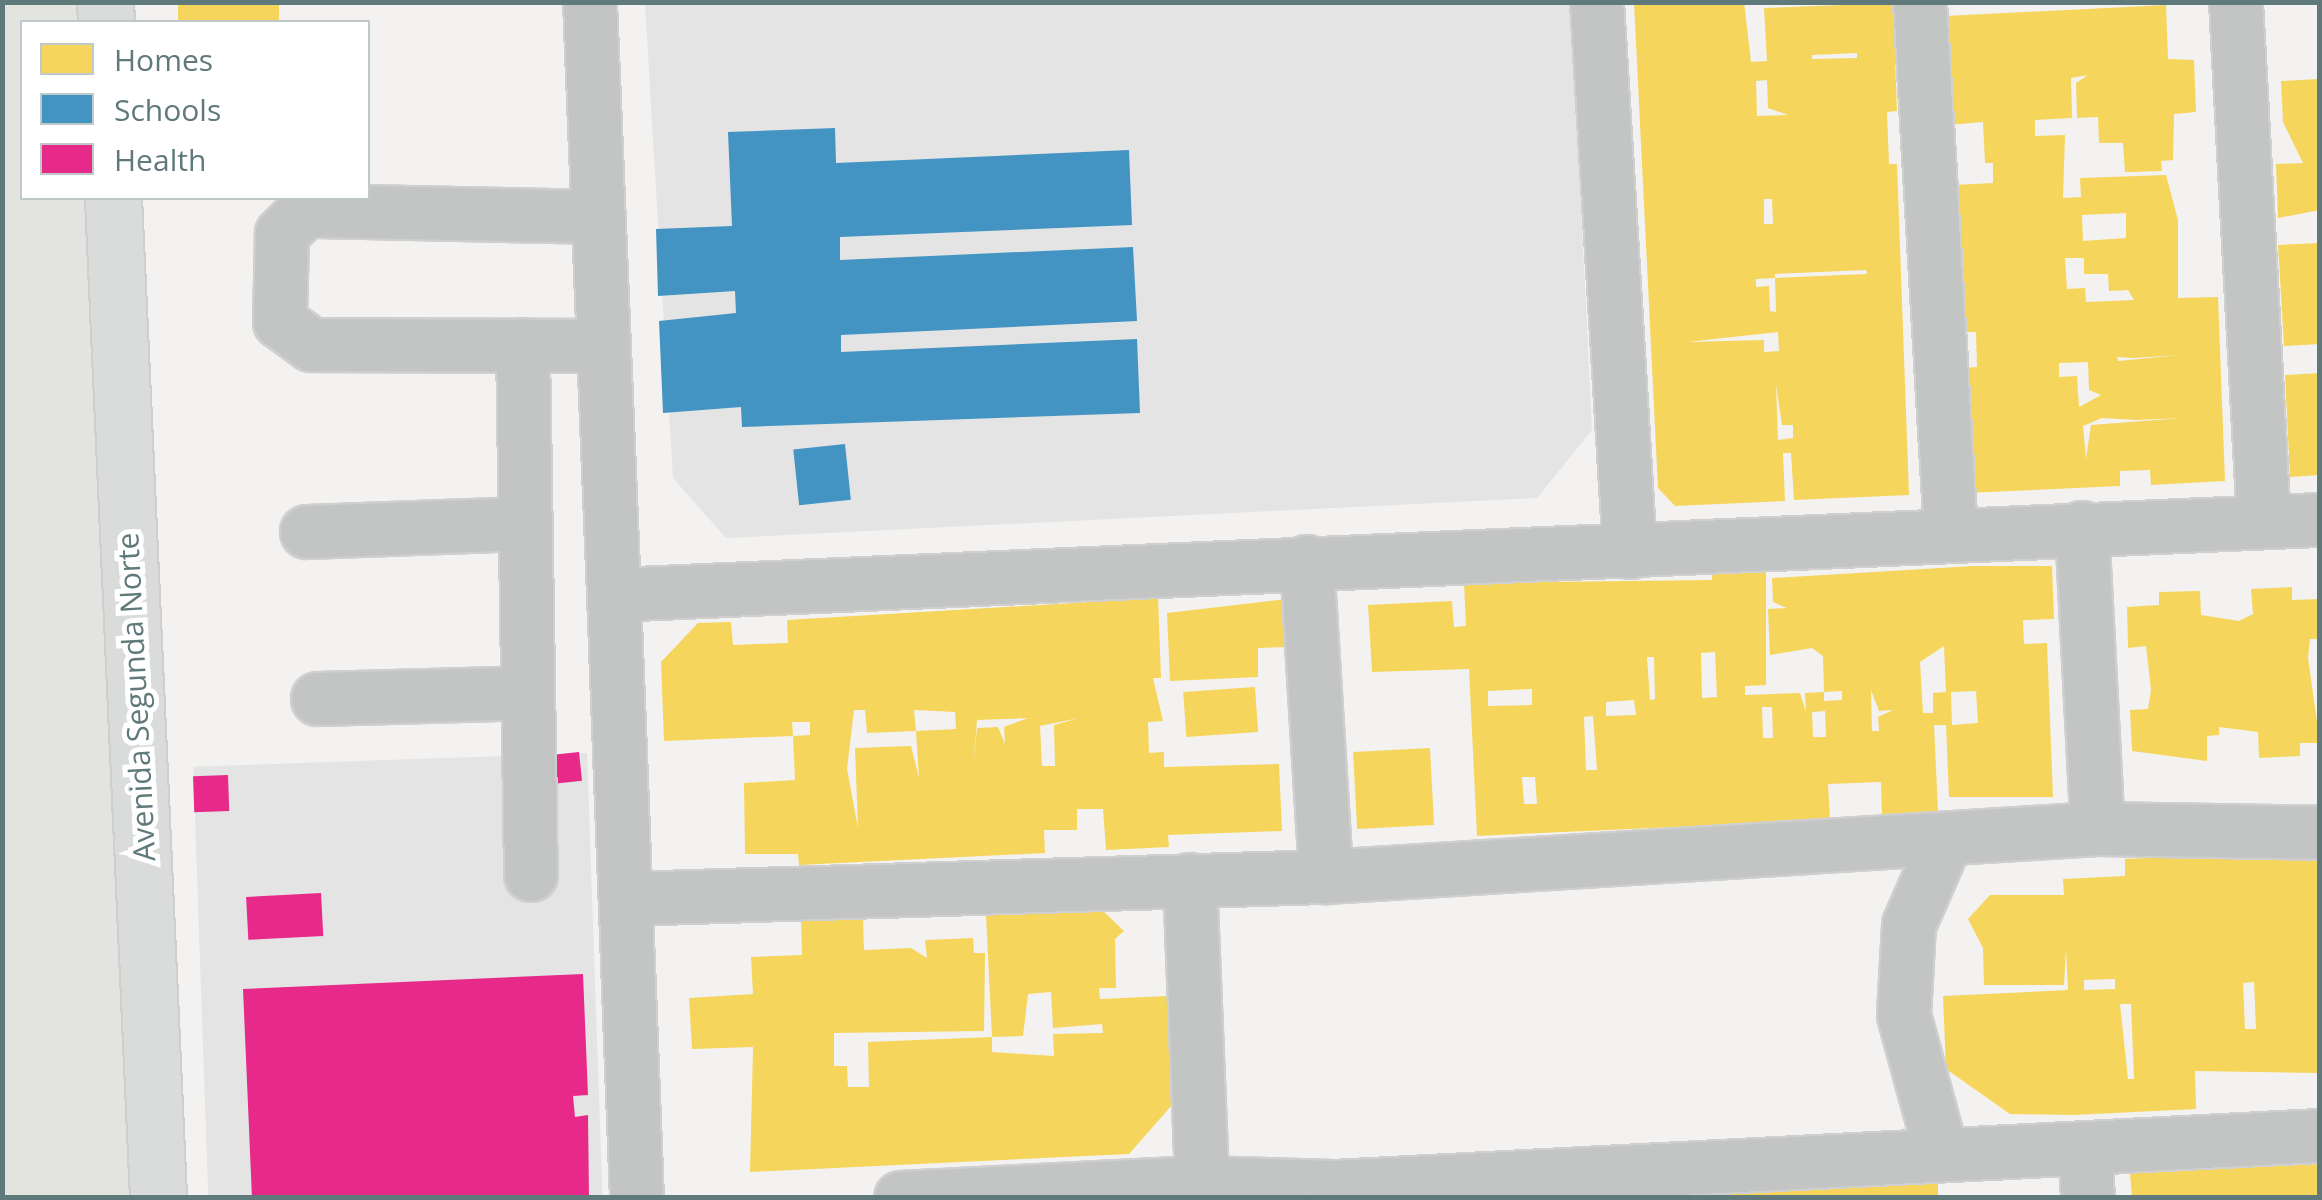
<!DOCTYPE html>
<html>
<head>
<meta charset="utf-8">
<style>
  body { margin:0 }
  #map { position:relative; width:2322px; height:1200px; overflow:hidden; background:#f3f2f1; font-family:"Open Sans",sans-serif }
  div>[style] { position:absolute }
  [style*='--x'] { left:calc(var(--x)*1px); top:calc(var(--y)*1px); width:calc(var(--w)*1px); rotate:calc(var(--a)*1deg) }
  .built>* { inset:0; background:#e3e4e3; transform-origin:0 0 }
  .green>* { inset:0; background:#e3e4df }
  .homes>* { inset:0; background:#f6d55c; transform-origin:0 0 }
  .schools>* { inset:0; background:#4393c3; transform-origin:0 0 }
  .health>* { inset:0; background:#e7298a; transform-origin:0 0 }
  .roads { filter:drop-shadow(2px 0 #cecfce) drop-shadow(-2px 0 #cecfce) drop-shadow(0 2px #cecfce) drop-shadow(0 -2px #cecfce) }
  .minor>* { height:52px; margin:-26px; padding:0 26px; transform-origin:26px; border-radius:26px; background:#c3c5c5 }
  .major>* { height:55px; margin:-27.5px; padding:0 27.5px; transform-origin:27.5px; border-radius:27.5px; background:#dadbdb }
  span { translate:-50% -50%; white-space:nowrap; text-align:center; line-height:1.15; -webkit-text-stroke:10px #fff; paint-order:stroke }
  .street-label { font-size:30px; color:#60797a }
  .frame { position:absolute; inset:0; border:5px solid #60797a; pointer-events:none }
  .legend { position:absolute; left:20px; top:20px; width:350px; height:180px; box-sizing:border-box; background:#fff; border:2px solid #bfc9ca; margin:0; padding:12px 18px; list-style:none; font-size:30px; color:#60797a }
  .legend li { display:flex; align-items:center; gap:20px; height:50px }
  .legend b { width:50px; border:2px solid #bfc9ca }
</style>
</head>
<body>
<div id="map">
  <div class="built">
    <i style="clip-path:polygon(645px 3px,1571px 3px,1592px 430px,1537px 498px,726px 538px,673px 478px)"></i>
    <i style="left:587px;top:753px;width:444px;height:394px;rotate:88deg"></i>
  </div>
  <div class="green">
    <i style="clip-path:polygon(2px 3px,87px 3px,88px 22px,22px 22px,22px 198px,94px 198px,131px 1197px,3px 1197px)"></i>
  </div>
  <div class="homes">
    <i style="left:279px;top:2px;width:20px;height:101px;rotate:90deg"></i>
    <i style="clip-path:polygon(evenodd,1634px 2px,1744px 2px,1751px 62px,1767px 61px,1764px 8px,1893px 3px,1897px 111px,1887px 112px,1889px 164px,1897px 164px,1909px 495px,1794px 500px,1791px 453px,1783px 453px,1785px 501px,1675px 506px,1658px 488px,1634px 2px,1857px 53px,1857px 58px,1812px 59px,1812px 55px,1857px 53px,1634px 2px,1767px 80px,1768px 108px,1788px 115px,1757px 116px,1756px 81px,1767px 80px,1634px 2px,1764px 199px,1772px 199px,1773px 224px,1764px 224px,1764px 199px,1634px 2px,1866px 270px,1867px 274px,1775px 278px,1775px 274px,1866px 270px,1634px 2px,1775px 278px,1776px 312px,1770px 311px,1769px 286px,1756px 287px,1756px 279px,1775px 278px,1634px 2px,1778px 332px,1779px 351px,1764px 352px,1764px 340px,1687px 342px,1778px 332px,1634px 2px,1776px 385px,1782px 425px,1793px 425px,1793px 438px,1778px 440px,1776px 385px)"></i>
    <i style="clip-path:polygon(evenodd,2166px 5px,2168px 59px,2194px 60px,2196px 112px,2174px 114px,2173px 160px,2161px 161px,2162px 171px,2125px 172px,2123px 143px,2099px 143px,2098px 117px,2077px 118px,2076px 83px,2088px 75px,2071px 78px,2072px 118px,2035px 120px,2035px 136px,2065px 135px,2063px 198px,2081px 197px,2080px 178px,2166px 175px,2178px 220px,2178px 298px,2218px 297px,2225px 481px,2151px 485px,2150px 470px,2120px 471px,2120px 486px,1967px 493px,1962px 368px,1977px 367px,1976px 332px,1960px 332px,1955px 185px,1993px 183px,1993px 163px,1985px 163px,1983px 122px,1948px 125px,1945px 16px,2166px 5px,2126px 213px,2126px 238px,2083px 241px,2082px 215px,2126px 213px,2166px 5px,2065px 258px,2084px 258px,2084px 274px,2108px 274px,2109px 291px,2128px 290px,2134px 300px,2086px 302px,2085px 288px,2067px 289px,2065px 258px,2166px 5px,2179px 355px,2118px 361px,2117px 357px,2133px 358px,2179px 355px,2166px 5px,2088px 362px,2089px 390px,2101px 395px,2079px 407px,2077px 376px,2059px 377px,2059px 363px,2088px 362px,2166px 5px,2102px 418px,2136px 420px,2183px 418px,2091px 425px,2086px 459px,2083px 426px,2102px 418px)"></i>
    <i style="clip-path:polygon(2320px 79px,2320px 210px,2278px 218px,2276px 164px,2303px 163px,2283px 122px,2281px 81px)"></i>
    <i style="clip-path:polygon(2320px 243px,2320px 344px,2284px 346px,2278px 245px)"></i>
    <i style="clip-path:polygon(2320px 373px,2320px 475px,2290px 477px,2285px 375px)"></i>
    <i style="clip-path:polygon(evenodd,1974px 566px,2052px 566px,2054px 619px,2023px 620px,2024px 644px,2047px 643px,2053px 797px,1949px 797px,1946px 725px,1934px 725px,1938px 812px,1882px 814px,1881px 782px,1828px 784px,1830px 820px,1477px 836px,1469px 669px,1372px 672px,1368px 605px,1452px 601px,1454px 627px,1466px 626px,1464px 583px,1712px 580px,1712px 570px,1766px 569px,1766px 685px,1745px 686px,1745px 695px,1800px 693px,1806px 712px,1805px 693px,1824px 692px,1823px 656px,1812px 648px,1770px 655px,1768px 609px,1787px 608px,1773px 602px,1772px 578px,1974px 566px,1944px 646px,1946px 692px,1933px 693px,1933px 713px,1923px 713px,1920px 662px,1944px 646px,1974px 566px,1715px 652px,1717px 697px,1702px 698px,1701px 653px,1715px 652px,1974px 566px,1647px 657px,1654px 657px,1655px 699px,1650px 700px,1647px 657px,1974px 566px,1532px 689px,1532px 705px,1488px 706px,1488px 691px,1532px 689px,1974px 566px,1871px 690px,1879px 711px,1893px 710px,1878px 717px,1879px 731px,1872px 731px,1871px 690px,1974px 566px,1842px 691px,1842px 700px,1824px 701px,1824px 692px,1842px 691px,1974px 566px,1976px 691px,1978px 723px,1952px 725px,1951px 692px,1976px 691px,1974px 566px,1634px 700px,1636px 715px,1606px 716px,1606px 702px,1634px 700px,1974px 566px,1762px 707px,1772px 707px,1773px 738px,1763px 738px,1762px 707px,1974px 566px,1825px 711px,1826px 737px,1813px 737px,1812px 712px,1825px 711px,1974px 566px,1593px 716px,1597px 770px,1586px 770px,1584px 717px,1593px 716px,1974px 566px,1522px 777px,1535px 777px,1537px 804px,1524px 804px,1522px 777px)"></i>
    <i style="clip-path:polygon(2292px 587px,2292px 600px,2320px 599px,2320px 639px,2310px 639px,2308px 658px,2320px 743px,2300px 743px,2300px 756px,2259px 758px,2258px 732px,2219px 727px,2219px 735px,2207px 736px,2207px 761px,2132px 751px,2130px 710px,2148px 709px,2151px 690px,2146px 646px,2128px 648px,2127px 607px,2159px 605px,2159px 592px,2200px 591px,2201px 615px,2239px 621px,2253px 614px,2251px 589px)"></i>
    <i style="clip-path:polygon(evenodd,1158px 598px,1161px 678px,1153px 678px,1163px 721px,1148px 722px,1149px 753px,1164px 752px,1164px 767px,1279px 764px,1282px 831px,1168px 835px,1169px 847px,1106px 850px,1103px 809px,1077px 809px,1077px 830px,1044px 830px,1045px 853px,799px 865px,798px 854px,745px 854px,744px 783px,795px 780px,793px 736px,810px 735px,810px 722px,792px 722px,793px 736px,664px 741px,661px 662px,698px 623px,731px 622px,733px 645px,788px 643px,787px 620px,1158px 598px,854px 710px,865px 710px,867px 733px,916px 731px,919px 778px,911px 746px,855px 748px,858px 828px,847px 769px,854px 710px,1158px 598px,914px 710px,955px 712px,956px 729px,916px 731px,914px 710px,1158px 598px,1028px 718px,1004px 727px,1005px 744px,998px 727px,977px 728px,973px 768px,977px 720px,1028px 718px,1158px 598px,1079px 718px,1054px 725px,1055px 766px,1042px 766px,1040px 726px,1079px 718px)"></i>
    <i style="clip-path:polygon(1287px 599px,1288px 647px,1258px 648px,1258px 677px,1170px 681px,1167px 613px)"></i>
    <i style="left:1255px;top:687px;width:45px;height:72px;rotate:86deg"></i>
    <i style="left:1430px;top:748px;width:77px;height:77px;rotate:87deg"></i>
    <i style="clip-path:polygon(evenodd,2320px 851px,2320px 1073px,2195px 1071px,2196px 1109px,2073px 1115px,2010px 1114px,1946px 1069px,1943px 996px,2068px 990px,2066px 949px,2064px 985px,1984px 985px,1983px 948px,1968px 919px,1990px 895px,2064px 895px,2063px 879px,2125px 876px,2125px 859px,2320px 851px,2115px 979px,2115px 989px,2084px 990px,2084px 980px,2115px 979px,2320px 851px,2254px 982px,2256px 1029px,2245px 1029px,2243px 983px,2254px 982px,2320px 851px,2120px 1004px,2131px 1004px,2134px 1079px,2128px 1079px,2120px 1004px)"></i>
    <i style="clip-path:polygon(1103px 911px,1124px 931px,1115px 939px,1116px 988px,1099px 988px,1100px 999px,1168px 996px,1168px 1030px,1184px 1030px,1182px 1051px,1170px 1052px,1172px 1105px,1129px 1154px,750px 1172px,753px 1047px,692px 1049px,689px 998px,753px 994px,751px 957px,802px 955px,801px 920px,863px 917px,864px 950px,911px 948px,927px 958px,925px 940px,973px 938px,974px 953px,985px 953px,984px 1031px,834px 1033px,834px 1066px,847px 1066px,848px 1087px,869px 1087px,868px 1042px,992px 1037px,992px 1052px,1054px 1056px,1053px 1034px,1103px 1033px,1102px 1024px,1053px 1028px,1051px 992px,1028px 994px,1023px 1036px,992px 1037px,986px 915px)"></i>
    <i style="clip-path:polygon(2320px 1164px,2320px 1198px,2132px 1198px,2130px 1173px)"></i>
    <i style="clip-path:polygon(1938px 1176px,1938px 1198px,1709px 1198px,1722px 1185px)"></i>
  </div>
  <div class="schools">
    <i style="clip-path:polygon(835px 128px,836px 163px,1129px 150px,1132px 225px,840px 237px,840px 260px,1133px 247px,1137px 321px,841px 335px,841px 352px,1137px 339px,1140px 413px,742px 427px,741px 407px,663px 413px,659px 321px,736px 313px,735px 291px,658px 296px,656px 229px,732px 226px,728px 132px)"></i>
    <i style="left:845px;top:444px;width:56px;height:52px;rotate:84deg"></i>
  </div>
  <div class="health">
    <i style="left:579px;top:752px;width:29px;height:28px;rotate:84deg"></i>
    <i style="left:228px;top:775px;width:36px;height:35px;rotate:88deg"></i>
    <i style="left:321px;top:893px;width:43px;height:75px;rotate:87deg"></i>
    <i style="clip-path:polygon(583px 974px,588px 1095px,573px 1096px,575px 1117px,588px 1115px,589px 1198px,252px 1198px,243px 989px)"></i>
  </div>
  <div class="roads">
    <div class="minor">
      <i style="--x:590;--y:2;--w:593;--a:87.68"></i>
      <i style="--x:614;--y:595;--w:1708;--a:-2.52"></i>
      <i style="--x:1597;--y:2;--w:551;--a:86.57"></i>
      <i style="--x:1920;--y:2;--w:532;--a:86.66"></i>
      <i style="--x:2236;--y:2;--w:521;--a:86.92"></i>
      <i style="--x:599;--y:217;--w:294;--a:-178.8"></i>
      <i style="--x:305;--y:211;--w:33;--a:135"></i>
      <i style="--x:282;--y:234;--w:88;--a:91.3"></i>
      <i style="--x:280;--y:322;--w:39;--a:36"></i>
      <i style="--x:312;--y:345;--w:291;--a:0.2"></i>
      <i style="--x:523;--y:345;--w:530;--a:89.14"></i>
      <i style="--x:2082;--y:528;--w:301;--a:87"></i>
      <i style="--x:307;--y:532;--w:218;--a:-2.1"></i>
      <i style="--x:1307;--y:562;--w:316;--a:86.5"></i>
      <i style="--x:614;--y:595;--w:603;--a:87.82"></i>
      <i style="--x:318;--y:699;--w:209;--a:-1.6"></i>
      <i style="--x:1190;--y:880;--w:303;--a:87.7"></i>
      <i style="--x:628;--y:899;--w:698;--a:-1.81"></i>
      <i style="--x:1326;--y:877;--w:773;--a:-3.56"></i>
      <i style="--x:2098;--y:829;--w:222;--a:1"></i>
      <i style="--x:2085;--y:1149;--w:49;--a:86.5"></i>
      <i style="--x:1942;--y:1155;--w:145;--a:-105.2"></i>
      <i style="--x:1904;--y:1015;--w:90;--a:-86.8"></i>
      <i style="--x:1909;--y:925;--w:87;--a:-66.4"></i>
      <i style="--x:901;--y:1198;--w:301;--a:-2.9"></i>
      <i style="--x:1202;--y:1183;--w:131;--a:1.7"></i>
      <i style="--x:1333;--y:1187;--w:988;--a:-2.96"></i>
    </div>
    <div class="major">
      <i style="--x:105;--y:2;--w:20;--a:87"></i>
      <i style="--x:113;--y:198;--w:1001;--a:87.42"></i>
    </div>
  </div>
  <div class="street-label">
    <span style="left:136px;top:697px;rotate:-93deg">Avenida Segunda Norte</span>
  </div>
  <div class="frame"></div>
  <ul class="legend">
  <li><b style="height:28px;background:#f6d55c"></b>Homes</li>
  <li><b style="height:28px;background:#4393c3"></b>Schools</li>
  <li><b style="height:28px;background:#e7298a"></b>Health</li>
  </ul>
</div>
</body>
</html>
